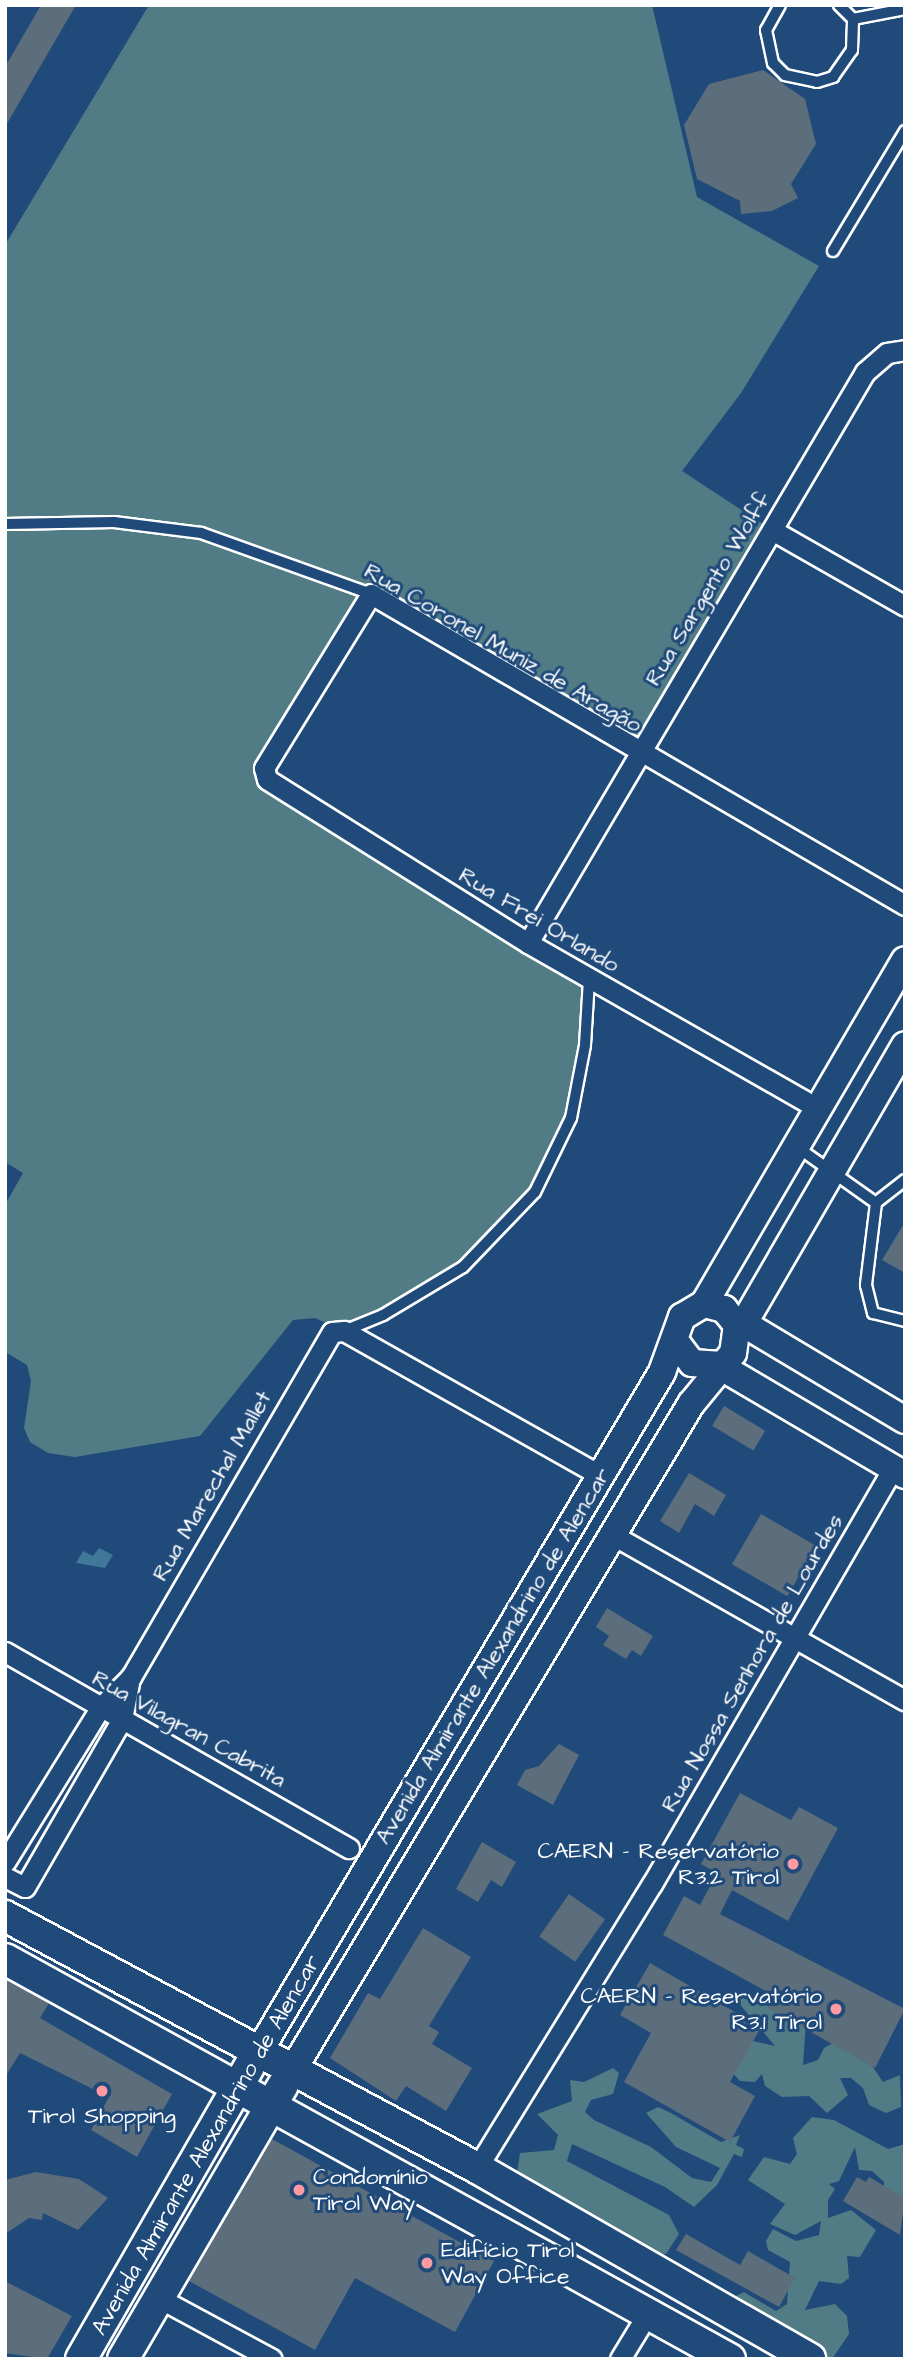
<!DOCTYPE html>
<html>
<head>
<meta charset="utf-8">
<style>
  body { margin:0 }
  #map { position:relative; width:910px; height:2364px; overflow:hidden; background:#1f4a7a; font-family:"Architects Daughter",sans-serif }
  div>[style] { position:absolute }
  [style*='--x'] { left:calc(var(--x)*1px); top:calc(var(--y)*1px); width:calc(var(--w)*1px); rotate:calc(var(--a)*1deg) }
  .green>* { inset:0; background:#517c85 }
  .water>* { inset:0; background:#40789a }
  .building>* { inset:0; background:#5c6d7c; transform-origin:0 0 }
  .roads { filter:drop-shadow(2px 0 #fff) drop-shadow(-2px 0 #fff) drop-shadow(0 2px #fff) drop-shadow(0 -2px #fff) }
  .lane>* { height:10px; margin:-5px; padding:0 5px; transform-origin:5px; border-radius:5px; background:#1f4a7a }
  .street>* { height:19px; margin:-9.5px; padding:0 9.5px; transform-origin:9.5px; border-radius:9.5px; background:#1f4a7a }
  .secondary>* { height:26px; margin:-13px; padding:0 13px; transform-origin:13px; border-radius:13px; background:#1f4a7a }
  .primary>* { height:30px; margin:-15px; padding:0 15px; transform-origin:15px; border-radius:15px; background:#1f4a7a }
  .dots>* { width:19px; height:19px; translate:-50% -50%; box-sizing:border-box; border:4px solid #1f4a7a; border-radius:50% }
  span { translate:-50% -50%; white-space:nowrap; text-align:center; line-height:1.15; -webkit-text-stroke:6px #1f4a7a; paint-order:stroke }
  .street-label { font-size:23px; color:#fff }
  .poi-label { font-size:23px; color:#fff }
  .right { translate:-100% -50%; text-align:right }
  .left { translate:0 -50%; text-align:left }
  .frame { position:absolute; inset:0; border:7px solid #fff; pointer-events:none }
</style>
</head>
<body>
<div id="map">
  <div class="green">
    <i style="clip-path:polygon(149px 5px,652px 5px,697px 197px,819px 266px,741px 393px,682px 471px,772px 530px,638px 755px,372px 595px,264px 768px,589px 979px,571px 1118px,535px 1192px,463px 1267px,344px 1331px,315px 1318px,293px 1320px,200px 1436px,75px 1457px,48px 1453px,30px 1442px,24px 1428px,31px 1381px,27px 1365px,5px 1352px,5px 1205px,23px 1173px,5px 1162px,5px 245px)"></i>
    <i style="clip-path:polygon(743px 1998px,777px 2007px,806px 2022px,803px 2065px,818px 2060px,824px 2048px,842px 2038px,866px 2057px,883px 2082px,900px 2075px,901px 2107px,886px 2113px,869px 2105px,863px 2088px,851px 2078px,840px 2078px,848px 2095px,827px 2113px,809px 2096px,782px 2097px,765px 2086px,762px 2074px,755px 2082px,740px 2081px,730px 2070px,748px 2040px,775px 2046px,737px 2001px)"></i>
    <i style="clip-path:polygon(613px 2068px,619px 2073px,613px 2094px,591px 2100px,585px 2112px,594px 2120px,651px 2147px,692px 2178px,711px 2182px,720px 2168px,676px 2147px,646px 2113px,658px 2107px,669px 2112px,721px 2142px,740px 2135px,736px 2145px,744px 2149px,742px 2157px,734px 2154px,717px 2185px,694px 2207px,665px 2187px,572px 2144px,567px 2161px,669px 2215px,679px 2234px,666px 2254px,653px 2253px,517px 2174px,520px 2153px,554px 2150px,558px 2135px,537px 2114px,572px 2101px,570px 2080px,584px 2082px)"></i>
    <i style="clip-path:polygon(812px 2117px,834px 2120px,888px 2149px,905px 2144px,905px 2204px,884px 2193px,884px 2182px,872px 2171px,859px 2170px,855px 2147px,839px 2181px,829px 2184px,835px 2189px,828px 2200px,828px 2218px,851px 2210px,876px 2230px,860px 2257px,847px 2256px,849px 2278px,841px 2284px,819px 2281px,805px 2310px,835px 2304px,847px 2316px,849px 2334px,832px 2359px,819px 2359px,732px 2298px,744px 2292px,776px 2311px,787px 2304px,790px 2262px,768px 2250px,766px 2241px,773px 2229px,796px 2241px,819px 2235px,821px 2221px,795px 2235px,770px 2224px,785px 2204px,748px 2180px,764px 2157px,790px 2164px,797px 2154px,793px 2138px)"></i>
  </div>
  <div class="water">
    <i style="clip-path:polygon(99px 1548px,113px 1555px,105px 1568px,76px 1563px,83px 1551px,93px 1556px)"></i>
  </div>
  <div class="building">
    <i style="clip-path:polygon(41px 5px,76px 5px,5px 127px,5px 67px)"></i>
    <i style="clip-path:polygon(763px 70px,805px 99px,816px 144px,791px 184px,798px 198px,772px 211px,741px 214px,740px 201px,697px 179px,684px 125px,709px 84px)"></i>
    <i style="clip-path:polygon(905px 1222px,905px 1273px,882px 1260px)"></i>
    <i style="left:724px;top:1406px;width:48px;height:23px;rotate:31deg"></i>
    <i style="clip-path:polygon(689px 1473px,726px 1495px,714px 1516px,695px 1504px,679px 1533px,660px 1521px)"></i>
    <i style="left:761px;top:1514px;width:64px;height:58px;rotate:30deg"></i>
    <i style="clip-path:polygon(607px 1608px,653px 1636px,641px 1656px,632px 1650px,626px 1659px,603px 1645px,609px 1636px,596px 1627px)"></i>
    <i style="clip-path:polygon(559px 1744px,579px 1755px,553px 1805px,517px 1785px,525px 1770px,539px 1766px)"></i>
    <i style="clip-path:polygon(740px 1793px,791px 1820px,799px 1807px,838px 1828px,788px 1921px,732px 1890px,720px 1914px,905px 2009px,875px 2068px,768px 2008px,775px 1996px,663px 1935px,684px 1896px,700px 1905px,717px 1873px,701px 1864px)"></i>
    <i style="clip-path:polygon(482px 1842px,516px 1862px,502px 1887px,491px 1880px,478px 1902px,456px 1889px)"></i>
    <i style="left:569px;top:1894px;width:44px;height:52px;rotate:35deg"></i>
    <i style="clip-path:polygon(423px 1928px,471px 1957px,429px 2026px,439px 2032px,432px 2044px,472px 2068px,446px 2111px,406px 2086px,396px 2101px,330px 2058px,368px 1993px,380px 1999px)"></i>
    <i style="clip-path:polygon(650px 1963px,761px 2027px,730px 2082px,755px 2096px,730px 2142px,624px 2082px,651px 2033px,620px 2015px)"></i>
    <i style="clip-path:polygon(5px 1979px,49px 2003px,40px 2018px,172px 2094px,137px 2157px,91px 2130px,109px 2097px,20px 2053px,5px 2077px)"></i>
    <i style="clip-path:polygon(272px 2139px,494px 2261px,455px 2332px,355px 2278px,315px 2350px,189px 2281px)"></i>
    <i style="clip-path:polygon(36px 2172px,79px 2179px,108px 2198px,78px 2230px,43px 2213px,42px 2220px,29px 2218px,5px 2234px,5px 2180px)"></i>
    <i style="clip-path:polygon(857px 2177px,866px 2182px,869px 2177px,905px 2198px,900px 2235px,843px 2201px)"></i>
    <i style="clip-path:polygon(686px 2234px,740px 2265px,748px 2251px,795px 2278px,779px 2307px,676px 2250px)"></i>
    <i style="clip-path:polygon(5px 2281px,72px 2316px,47px 2359px,5px 2353px)"></i>
  </div>
  <div class="roads">
    <div class="lane">
      <i style="--x:780;--y:5;--w:29;--a:119"></i>
      <i style="--x:766;--y:30;--w:34;--a:78"></i>
      <i style="--x:773;--y:63;--w:17;--a:45"></i>
      <i style="--x:785;--y:75;--w:33;--a:12"></i>
      <i style="--x:817;--y:82;--w:17;--a:-17"></i>
      <i style="--x:833;--y:77;--w:33;--a:-55"></i>
      <i style="--x:852;--y:50;--w:31;--a:-88"></i>
      <i style="--x:853;--y:19;--w:20;--a:-135"></i>
      <i style="--x:853;--y:19;--w:53;--a:-10.9"></i>
      <i style="--x:833;--y:251;--w:140;--a:-59"></i>
      <i style="--x:5;--y:524;--w:109;--a:-1.1"></i>
      <i style="--x:114;--y:522;--w:88;--a:7.2"></i>
      <i style="--x:201;--y:533;--w:181;--a:19.7"></i>
      <i style="--x:797;--y:1147;--w:97;--a:35.3"></i>
      <i style="--x:905;--y:1180;--w:37;--a:142"></i>
      <i style="--x:876;--y:1203;--w:83;--a:97"></i>
      <i style="--x:866;--y:1285;--w:29;--a:76"></i>
      <i style="--x:873;--y:1313;--w:33;--a:14"></i>
      <i style="--x:344;--y:1331;--w:42;--a:-22.3"></i>
      <i style="--x:383;--y:1315;--w:93;--a:-31"></i>
      <i style="--x:463;--y:1267;--w:104;--a:-46.2"></i>
      <i style="--x:535;--y:1192;--w:82;--a:-64.1"></i>
      <i style="--x:571;--y:1118;--w:74;--a:-79.1"></i>
      <i style="--x:585;--y:1045;--w:66;--a:-86.5"></i>
    </div>
    <div class="street">
      <i style="--x:772;--y:530;--w:153;--a:29.7"></i>
      <i style="--x:528;--y:943;--w:663;--a:-59.45"></i>
      <i style="--x:865;--y:372;--w:29;--a:-41"></i>
      <i style="--x:887;--y:353;--w:18;--a:-9"></i>
      <i style="--x:805;--y:1101;--w:319;--a:-150.3"></i>
      <i style="--x:528;--y:943;--w:308;--a:-147.9"></i>
      <i style="--x:267;--y:779;--w:11;--a:-105"></i>
      <i style="--x:264;--y:768;--w:204;--a:-58.4"></i>
      <i style="--x:371;--y:594;--w:618;--a:30.22"></i>
      <i style="--x:611;--y:1534;--w:338;--a:29.5"></i>
      <i style="--x:5;--y:1652;--w:396;--a:29.7"></i>
      <i style="--x:5;--y:1862;--w:181;--a:-58.3"></i>
      <i style="--x:100;--y:1708;--w:44;--a:-45"></i>
      <i style="--x:131;--y:1677;--w:399;--a:-59.8"></i>
      <i style="--x:332;--y:1332;--w:12;--a:-5"></i>
      <i style="--x:344;--y:1331;--w:294;--a:29.4"></i>
      <i style="--x:5;--y:1877;--w:22;--a:27"></i>
      <i style="--x:25;--y:1887;--w:194;--a:-60"></i>
      <i style="--x:122;--y:1719;--w:42;--a:-79"></i>
      <i style="--x:477;--y:2168;--w:334;--a:-58.4"></i>
      <i style="--x:652;--y:1884;--w:480;--a:-59.9"></i>
      <i style="--x:159;--y:2298;--w:128;--a:28.4"></i>
      <i style="--x:620;--y:2359;--w:54;--a:-58.7"></i>
    </div>
    <div class="secondary">
      <i style="--x:704;--y:1304;--w:398;--a:-59.7"></i>
      <i style="--x:737;--y:1325;--w:14;--a:-39"></i>
      <i style="--x:748;--y:1316;--w:313;--a:-59.9"></i>
      <i style="--x:737;--y:1325;--w:14;--a:12"></i>
      <i style="--x:751;--y:1328;--w:179;--a:30.9"></i>
      <i style="--x:676;--y:1342;--w:26;--a:53"></i>
      <i style="--x:692;--y:1363;--w:26;--a:4"></i>
      <i style="--x:718;--y:1365;--w:217;--a:30.5"></i>
      <i style="--x:257;--y:2055;--w:794;--a:-59.33"></i>
      <i style="--x:662;--y:1372;--w:59;--a:-70"></i>
      <i style="--x:682;--y:1317;--w:26;--a:-31"></i>
      <i style="--x:704;--y:1304;--w:21;--a:14"></i>
      <i style="--x:724;--y:1309;--w:21;--a:51"></i>
      <i style="--x:737;--y:1325;--w:28;--a:98"></i>
      <i style="--x:733;--y:1353;--w:66;--a:129.5"></i>
      <i style="--x:691;--y:1404;--w:779;--a:120.88"></i>
    </div>
    <div class="primary">
      <i style="--x:5;--y:1916;--w:535;--a:28.1"></i>
      <i style="--x:477;--y:2168;--w:384;--a:29.8"></i>
      <i style="--x:5;--y:1959;--w:828;--a:28.89"></i>
      <i style="--x:81;--y:2359;--w:337;--a:-60.1"></i>
      <i style="--x:123;--y:2359;--w:317;--a:-59.7"></i>
    </div>
  </div>
  <div class="dots">
    <i style="left:793px;top:1864px;background:#ff9aa2"></i>
    <i style="left:836px;top:2009px;background:#ff9aa2"></i>
    <i style="left:102px;top:2091px;background:#ff9aa2"></i>
    <i style="left:299px;top:2190px;background:#ff9aa2"></i>
    <i style="left:427px;top:2263px;background:#ff9aa2"></i>
  </div>
  <div class="street-label">
    <span style="left:708px;top:589px;rotate:-59deg">Rua Sargento Wolff</span>
    <span style="left:503px;top:648px;rotate:30deg">Rua Coronel Muniz de Aragão</span>
    <span style="left:539px;top:920px;rotate:31deg">Rua Frei Orlando</span>
    <span style="left:212px;top:1486px;rotate:-60deg">Rua Marechal Mallet</span>
    <span style="left:493px;top:1656px;rotate:-59deg">Avenida Almirante Alexandrino de Alencar</span>
    <span style="left:752px;top:1663px;rotate:-60deg">Rua Nossa Senhora de Lourdes</span>
    <span style="left:189px;top:1729px;rotate:29deg">Rua Vilagran Cabrita</span>
    <span style="left:206px;top:2145px;rotate:-60deg">Avenida Almirante Alexandrino de Alencar</span>
  </div>
  <div class="poi-label">
    <span class="right" style="left:779px;top:1864px">CAERN - Reservatório<br>R3.2 Tirol</span>
    <span class="right" style="left:822px;top:2009px">CAERN - Reservatório<br>R3.1 Tirol</span>
    <span style="left:102px;top:2116px">Tirol Shopping</span>
    <span class="left" style="left:313px;top:2190px">Condomínio<br>Tirol Way</span>
    <span class="left" style="left:441px;top:2263px">Edifício Tirol<br>Way Office</span>
  </div>
  <div class="frame"></div>
</div>
</body>
</html>
